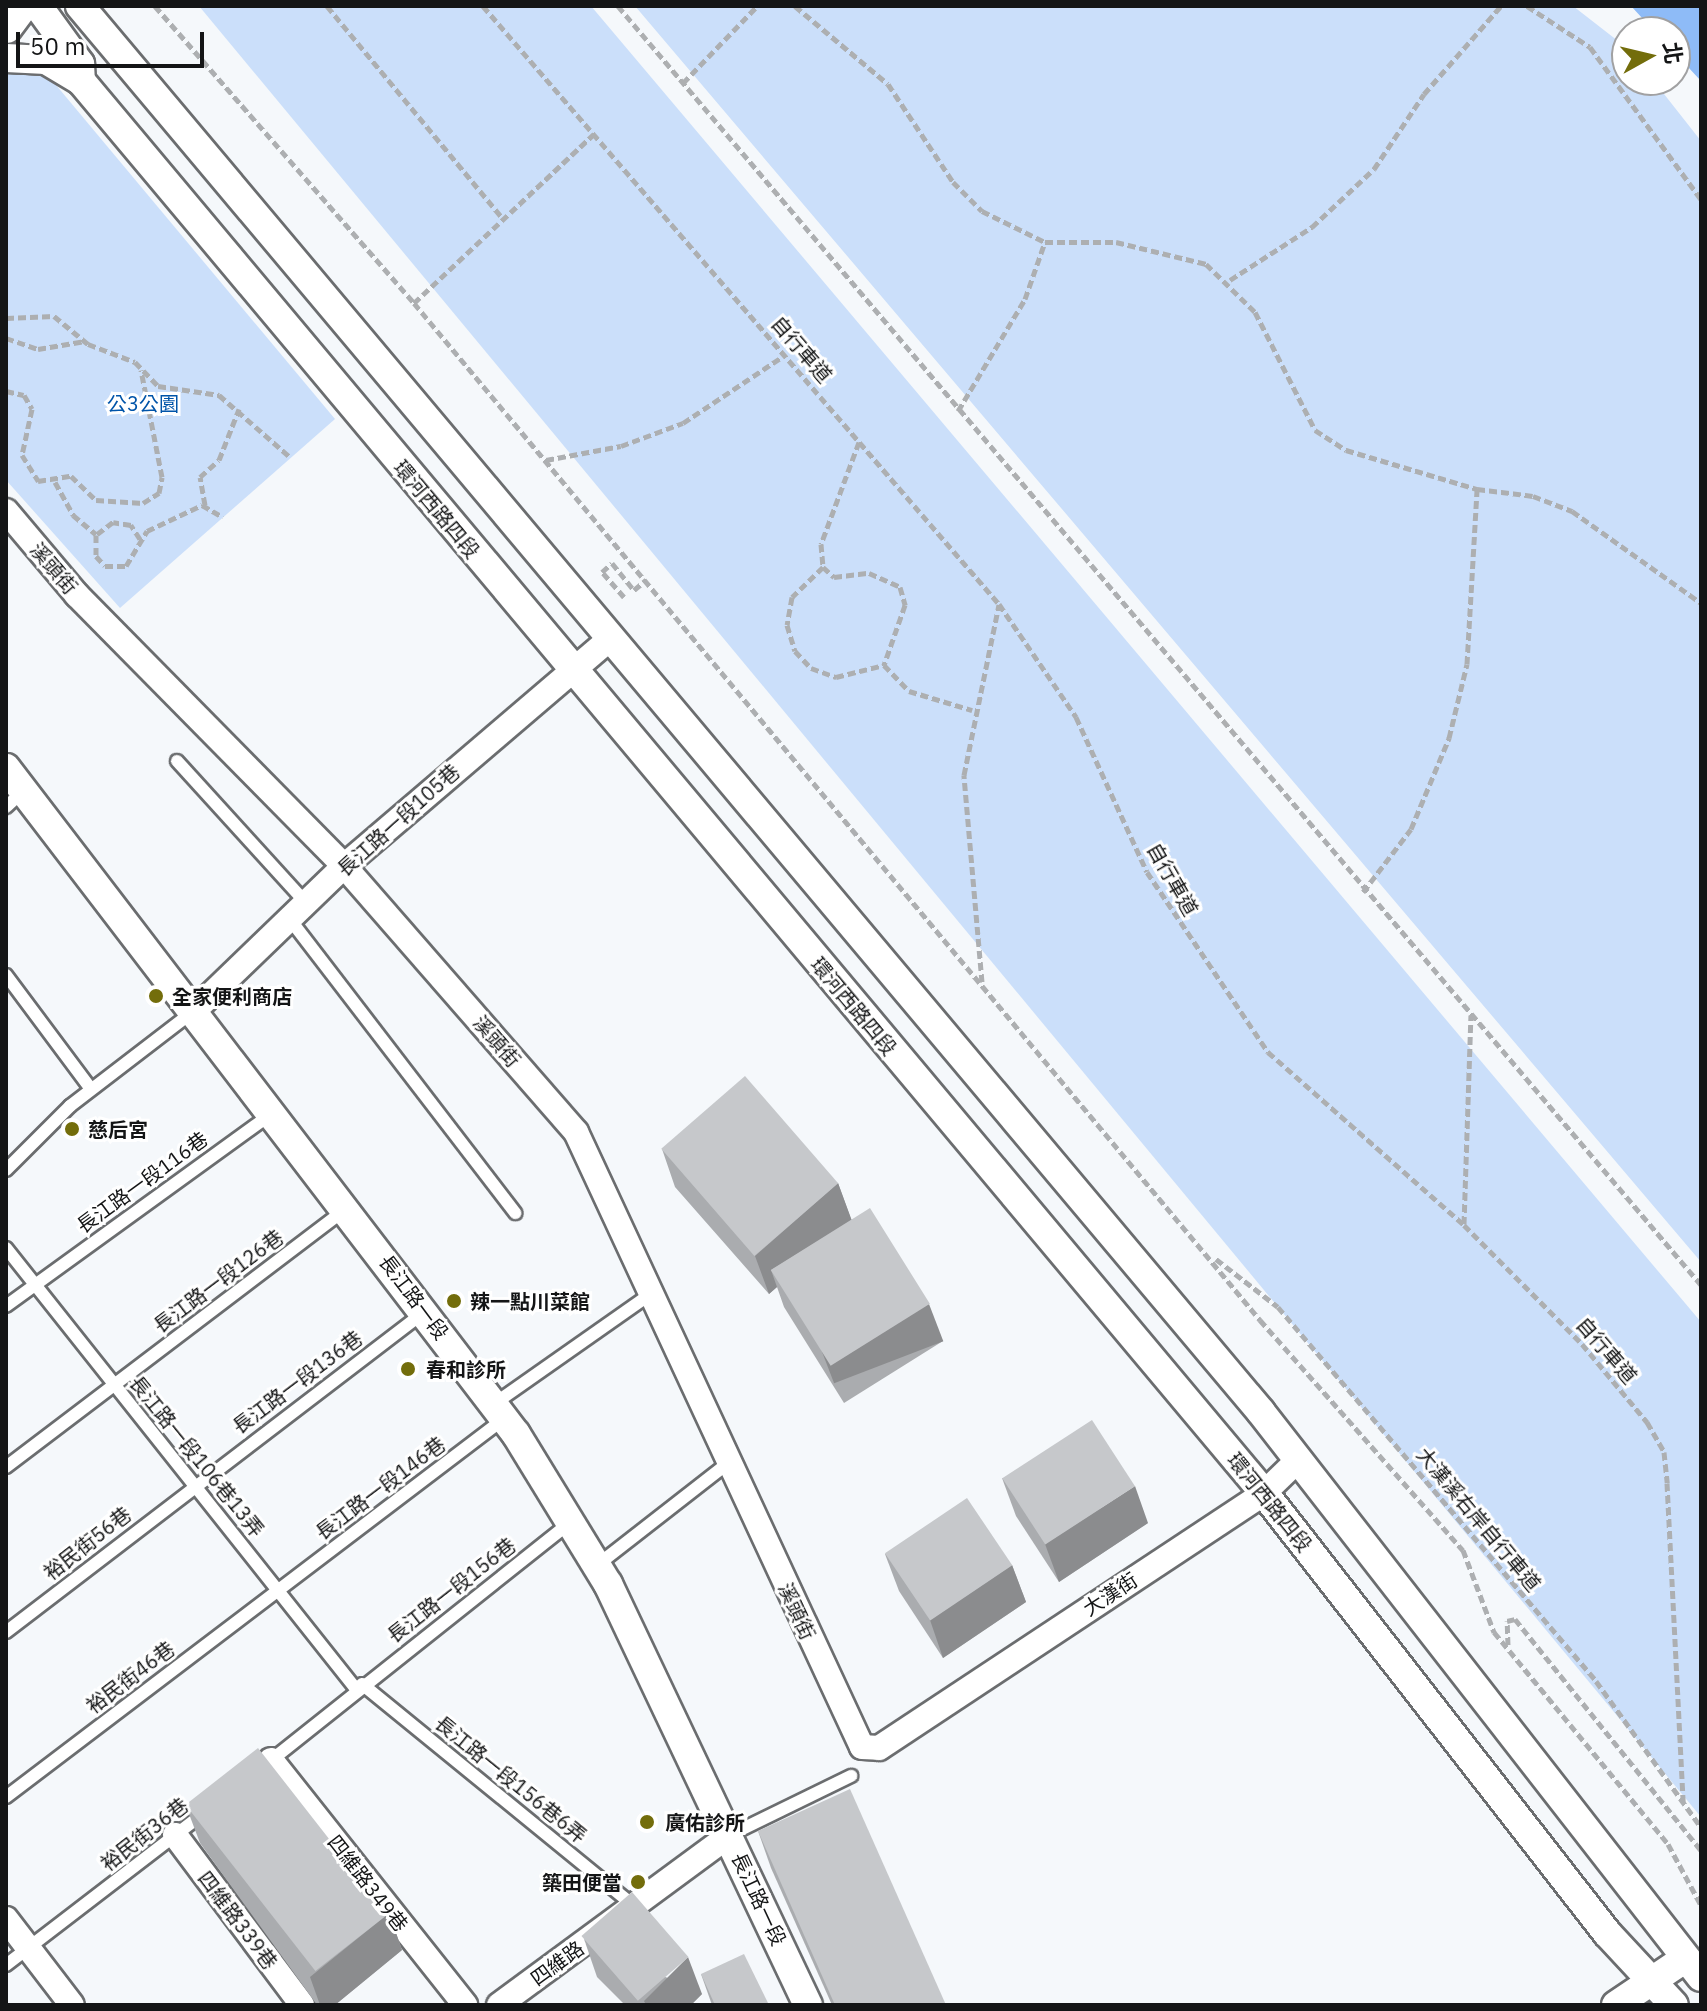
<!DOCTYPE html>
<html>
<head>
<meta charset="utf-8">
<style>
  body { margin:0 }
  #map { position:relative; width:1707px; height:2011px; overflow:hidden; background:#f5f8fb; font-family:"IBM Plex Sans","Noto Sans TC",sans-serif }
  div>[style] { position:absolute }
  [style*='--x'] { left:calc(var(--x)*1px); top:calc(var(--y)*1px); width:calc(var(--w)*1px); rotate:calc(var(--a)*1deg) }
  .green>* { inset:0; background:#cbdffa }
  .water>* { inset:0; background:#8ebbf7 }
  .path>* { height:5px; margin-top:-2.5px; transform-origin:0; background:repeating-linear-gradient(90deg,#adafb1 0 8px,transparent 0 12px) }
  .roads { filter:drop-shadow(2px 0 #6b6d6f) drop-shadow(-2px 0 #6b6d6f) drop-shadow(0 2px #6b6d6f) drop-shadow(0 -2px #6b6d6f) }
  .service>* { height:12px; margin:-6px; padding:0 6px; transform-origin:6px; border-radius:6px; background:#fff }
  .minor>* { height:24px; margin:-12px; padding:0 12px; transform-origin:12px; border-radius:12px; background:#fff }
  .tertiary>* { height:28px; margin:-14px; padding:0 14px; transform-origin:14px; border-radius:14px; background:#fff }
  .secondary>* { height:32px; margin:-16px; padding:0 16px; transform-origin:16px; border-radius:16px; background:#fff }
  .wall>* { inset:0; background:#aaacaf }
  .shaded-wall>* { inset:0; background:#8b8c8e; transform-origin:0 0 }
  .building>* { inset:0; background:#c6c8cb; transform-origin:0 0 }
  .dots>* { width:22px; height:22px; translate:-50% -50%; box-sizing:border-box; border:4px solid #fff; border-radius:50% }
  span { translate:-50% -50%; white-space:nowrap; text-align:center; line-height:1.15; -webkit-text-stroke:6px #fff; paint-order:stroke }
  .street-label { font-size:20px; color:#141516 }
  .park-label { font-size:20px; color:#0054a9 }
  .poi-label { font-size:20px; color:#141516; font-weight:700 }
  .left { translate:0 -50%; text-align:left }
  .right { translate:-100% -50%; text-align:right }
  .frame { position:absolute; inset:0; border:8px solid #141516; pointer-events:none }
  .north { position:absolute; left:1611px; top:16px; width:80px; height:80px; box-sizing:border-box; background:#fff; border:2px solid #a1a1a2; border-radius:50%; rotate:82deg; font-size:22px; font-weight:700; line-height:32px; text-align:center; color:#141516 }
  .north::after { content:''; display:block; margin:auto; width:28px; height:36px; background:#736d0b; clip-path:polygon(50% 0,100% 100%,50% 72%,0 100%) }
  .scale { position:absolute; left:16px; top:32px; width:188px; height:36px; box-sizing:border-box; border:4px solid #141516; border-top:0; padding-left:10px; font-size:24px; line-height:28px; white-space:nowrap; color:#141516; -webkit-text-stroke:6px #fff; paint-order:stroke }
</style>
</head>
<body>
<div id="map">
  <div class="green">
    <i style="clip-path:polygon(199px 6px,591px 6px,1701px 1322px,1701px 1817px)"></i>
    <i style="clip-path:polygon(635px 6px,1573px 6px,1627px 48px,1627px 80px,1653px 80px,1701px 141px,1701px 1262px)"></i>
    <i style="clip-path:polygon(6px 69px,40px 73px,56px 85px,335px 419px,120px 608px,6px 480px)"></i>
  </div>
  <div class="water">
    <i style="clip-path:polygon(1631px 6px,1701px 6px,1701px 81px,1675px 53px,1675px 32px,1655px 32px)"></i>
  </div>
  <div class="path">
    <i style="--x:155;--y:6;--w:394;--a:48.9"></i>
    <i style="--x:414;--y:303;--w:1323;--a:50.24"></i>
    <i style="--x:1260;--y:1320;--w:307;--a:48.6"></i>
    <i style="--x:1463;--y:1550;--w:88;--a:69.3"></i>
    <i style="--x:1494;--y:1632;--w:274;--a:50.6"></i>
    <i style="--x:1668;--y:1844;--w:69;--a:61.6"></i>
    <i style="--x:327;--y:6;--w:276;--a:50.4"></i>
    <i style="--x:483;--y:6;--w:790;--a:49.21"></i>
    <i style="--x:999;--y:604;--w:137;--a:55.7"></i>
    <i style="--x:1076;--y:717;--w:170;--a:65.4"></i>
    <i style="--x:1147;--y:872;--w:217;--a:56.1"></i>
    <i style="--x:1268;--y:1052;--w:261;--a:41.4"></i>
    <i style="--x:1464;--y:1225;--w:168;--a:45.2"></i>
    <i style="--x:1582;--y:1344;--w:102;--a:50.2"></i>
    <i style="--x:1647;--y:1422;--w:34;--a:60"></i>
    <i style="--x:1664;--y:1452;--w:31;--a:84"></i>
    <i style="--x:1667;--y:1483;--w:321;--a:87.1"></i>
    <i style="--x:618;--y:6;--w:1676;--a:49.74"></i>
    <i style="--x:795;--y:6;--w:121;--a:40"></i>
    <i style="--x:888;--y:84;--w:118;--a:56.4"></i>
    <i style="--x:953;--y:182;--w:41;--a:45"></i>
    <i style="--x:982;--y:211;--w:70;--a:26.2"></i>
    <i style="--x:1045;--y:242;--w:71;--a:0"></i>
    <i style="--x:1116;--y:242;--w:93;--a:13.7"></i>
    <i style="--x:1206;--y:264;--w:69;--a:44.4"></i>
    <i style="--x:1255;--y:312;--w:132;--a:63"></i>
    <i style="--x:1315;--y:430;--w:37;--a:33"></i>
    <i style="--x:1346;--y:450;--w:137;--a:16.6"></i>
    <i style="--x:1527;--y:6;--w:75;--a:33.1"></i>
    <i style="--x:1590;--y:47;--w:188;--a:53.9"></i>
    <i style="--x:683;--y:83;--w:107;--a:-46.1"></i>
    <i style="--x:1230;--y:280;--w:98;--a:-32.9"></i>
    <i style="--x:1312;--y:227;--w:85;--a:-43.1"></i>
    <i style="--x:1374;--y:169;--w:90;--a:-56.3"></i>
    <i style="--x:1424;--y:94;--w:117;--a:-48.8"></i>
    <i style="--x:414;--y:303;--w:247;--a:-43.2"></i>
    <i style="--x:6;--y:318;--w:48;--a:-2.4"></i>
    <i style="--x:54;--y:316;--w:44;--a:39.5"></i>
    <i style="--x:88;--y:344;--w:50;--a:21"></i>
    <i style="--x:135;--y:362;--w:33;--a:46"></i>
    <i style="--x:158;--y:386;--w:62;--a:8.4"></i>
    <i style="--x:219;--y:395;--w:94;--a:41.1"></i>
    <i style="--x:6;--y:338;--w:34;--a:19"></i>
    <i style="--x:38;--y:349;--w:48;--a:-9.7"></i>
    <i style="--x:6;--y:391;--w:18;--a:13"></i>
    <i style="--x:24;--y:395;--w:16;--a:60"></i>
    <i style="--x:32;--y:409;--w:47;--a:102.3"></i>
    <i style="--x:22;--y:455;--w:31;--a:58"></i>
    <i style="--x:38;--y:481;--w:33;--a:-9"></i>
    <i style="--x:71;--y:476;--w:35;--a:44"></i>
    <i style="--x:96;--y:500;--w:47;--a:3.7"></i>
    <i style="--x:143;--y:503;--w:19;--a:-32"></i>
    <i style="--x:159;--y:493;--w:16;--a:-79"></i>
    <i style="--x:162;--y:477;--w:109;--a:-101.1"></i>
    <i style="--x:958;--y:411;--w:131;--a:-59.1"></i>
    <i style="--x:1025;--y:299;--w:60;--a:-70.7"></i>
    <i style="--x:859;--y:442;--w:109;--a:110.4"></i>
    <i style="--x:821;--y:544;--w:23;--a:85"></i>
    <i style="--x:823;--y:567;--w:15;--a:42"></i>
    <i style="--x:834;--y:577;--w:35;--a:-7"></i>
    <i style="--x:869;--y:573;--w:34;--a:24"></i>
    <i style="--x:900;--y:587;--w:19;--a:74"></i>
    <i style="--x:905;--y:605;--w:64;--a:109.3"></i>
    <i style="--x:884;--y:665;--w:36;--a:46"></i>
    <i style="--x:909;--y:691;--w:66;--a:16.8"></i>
    <i style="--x:546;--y:460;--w:76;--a:-10.6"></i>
    <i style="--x:621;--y:446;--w:66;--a:-20.4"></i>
    <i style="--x:683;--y:423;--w:123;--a:-33.7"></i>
    <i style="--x:55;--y:482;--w:38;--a:61"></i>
    <i style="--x:73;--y:515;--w:30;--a:40"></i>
    <i style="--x:205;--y:505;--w:28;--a:-100"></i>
    <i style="--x:200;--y:477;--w:25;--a:-42"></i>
    <i style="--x:219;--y:460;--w:55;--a:-68.6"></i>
    <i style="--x:140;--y:539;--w:17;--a:-123"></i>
    <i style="--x:131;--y:525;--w:18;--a:-171"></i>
    <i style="--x:113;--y:522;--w:21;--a:143"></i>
    <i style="--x:96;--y:535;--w:21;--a:90"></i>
    <i style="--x:96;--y:556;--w:13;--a:48"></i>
    <i style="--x:105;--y:566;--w:21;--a:0"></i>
    <i style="--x:126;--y:566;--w:41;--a:-59"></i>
    <i style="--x:147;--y:531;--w:61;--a:-25.3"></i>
    <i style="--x:202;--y:505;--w:24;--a:30"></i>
    <i style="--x:823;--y:567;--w:43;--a:135.9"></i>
    <i style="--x:792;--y:597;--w:28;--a:100"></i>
    <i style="--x:787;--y:625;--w:27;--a:73"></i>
    <i style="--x:795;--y:651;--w:23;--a:47"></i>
    <i style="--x:811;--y:668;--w:27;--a:20"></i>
    <i style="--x:836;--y:677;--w:49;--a:-14"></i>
    <i style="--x:624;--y:597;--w:33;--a:-131"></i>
    <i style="--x:602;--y:572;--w:13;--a:-42"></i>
    <i style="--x:612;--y:563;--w:35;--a:51"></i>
    <i style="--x:634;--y:590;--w:16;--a:-40"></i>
    <i style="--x:1363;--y:892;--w:79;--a:-52.7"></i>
    <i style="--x:1411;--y:829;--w:99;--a:-67.3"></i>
    <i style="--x:1449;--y:738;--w:76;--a:-76.3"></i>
    <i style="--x:1467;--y:664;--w:175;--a:-86.7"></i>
    <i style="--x:1477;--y:489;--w:56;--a:7.1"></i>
    <i style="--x:1533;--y:496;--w:42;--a:21"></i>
    <i style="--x:1572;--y:511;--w:158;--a:35.5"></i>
    <i style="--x:982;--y:982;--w:208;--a:-95"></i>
    <i style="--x:964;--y:775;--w:174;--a:-78.4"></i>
    <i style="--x:1464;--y:1224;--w:209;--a:-88.1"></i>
    <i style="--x:1216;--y:1259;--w:78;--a:37.7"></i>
    <i style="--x:1278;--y:1307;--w:491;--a:49.6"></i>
    <i style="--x:1596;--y:1681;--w:180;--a:54.3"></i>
    <i style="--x:1508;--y:1645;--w:24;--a:-92"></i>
    <i style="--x:1507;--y:1621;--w:8;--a:-14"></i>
    <i style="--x:1515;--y:1619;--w:297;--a:51.2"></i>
  </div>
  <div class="roads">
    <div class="service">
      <i style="--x:177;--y:761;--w:193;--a:47.7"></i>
      <i style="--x:6;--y:807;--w:25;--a:-43"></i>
      <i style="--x:292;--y:922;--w:367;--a:52.5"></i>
      <i style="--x:6;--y:975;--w:142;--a:53.3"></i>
      <i style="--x:6;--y:1170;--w:91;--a:-45"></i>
      <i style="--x:70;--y:1106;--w:156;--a:-37.5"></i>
      <i style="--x:6;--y:1248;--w:563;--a:51.56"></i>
      <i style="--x:6;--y:1306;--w:327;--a:-35.9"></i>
      <i style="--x:494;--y:1404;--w:193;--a:-35.1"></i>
      <i style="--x:6;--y:1467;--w:425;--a:-37.2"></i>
      <i style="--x:596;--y:1566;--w:166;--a:-37.9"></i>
      <i style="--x:6;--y:1632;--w:525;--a:-37.42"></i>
      <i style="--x:362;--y:1684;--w:351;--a:39.2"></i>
      <i style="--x:269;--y:1762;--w:384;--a:-38.5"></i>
      <i style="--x:6;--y:1797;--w:627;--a:-37.22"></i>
      <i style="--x:730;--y:1835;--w:135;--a:-26"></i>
      <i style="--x:6;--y:1965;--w:250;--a:-37.5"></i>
    </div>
    <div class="minor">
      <i style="--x:6;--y:511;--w:110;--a:49.8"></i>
      <i style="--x:77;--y:595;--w:380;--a:45.4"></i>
      <i style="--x:344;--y:866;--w:353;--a:48.9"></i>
      <i style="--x:576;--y:1132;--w:678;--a:65.06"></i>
      <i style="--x:862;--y:1747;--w:17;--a:3"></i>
      <i style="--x:879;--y:1748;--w:462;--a:-33.5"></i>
      <i style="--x:1264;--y:1493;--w:47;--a:-44.1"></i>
      <i style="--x:196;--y:1009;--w:206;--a:-44"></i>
      <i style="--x:344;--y:866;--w:348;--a:-40.5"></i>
      <i style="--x:271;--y:1760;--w:313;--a:51.6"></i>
      <i style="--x:175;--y:1835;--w:212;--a:53.2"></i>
      <i style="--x:6;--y:1919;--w:108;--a:52.5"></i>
      <i style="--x:499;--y:2005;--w:287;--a:-36.4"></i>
    </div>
    <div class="tertiary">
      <i style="--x:38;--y:6;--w:72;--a:54.1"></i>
      <i style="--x:80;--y:64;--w:17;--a:87"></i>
      <i style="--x:81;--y:81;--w:1842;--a:50.04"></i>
      <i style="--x:1264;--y:1493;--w:558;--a:52.06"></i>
      <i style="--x:1607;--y:1933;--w:98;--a:47.1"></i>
      <i style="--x:80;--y:6;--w:1836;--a:49.97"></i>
      <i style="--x:1261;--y:1412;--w:716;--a:52.09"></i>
      <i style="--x:6;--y:58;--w:40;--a:2.9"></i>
      <i style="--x:46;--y:60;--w:41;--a:31"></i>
      <i style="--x:6;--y:768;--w:839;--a:52.56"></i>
      <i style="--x:516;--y:1434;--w:176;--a:58.5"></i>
      <i style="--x:608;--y:1584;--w:466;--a:64.6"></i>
      <i style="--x:1616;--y:2005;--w:84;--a:-33.9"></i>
    </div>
    <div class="secondary">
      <i style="--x:6;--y:27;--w:26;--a:-53"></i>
    </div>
  </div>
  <div class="wall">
    <i style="clip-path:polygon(662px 1149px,838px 1183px,851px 1219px,943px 1341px,844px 1403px,784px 1307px,777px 1287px,769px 1294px,675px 1187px)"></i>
    <i style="clip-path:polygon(1002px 1478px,1148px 1523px,1059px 1582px,1016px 1516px)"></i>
    <i style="clip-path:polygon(885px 1554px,1012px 1565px,1026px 1602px,943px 1658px,899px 1591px)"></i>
    <i style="clip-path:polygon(186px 1806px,389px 1913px,402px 1950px,335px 2005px,317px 2005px,200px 1843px)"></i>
    <i style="clip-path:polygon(758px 1831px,946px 2005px,832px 2005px,771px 1868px)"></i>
    <i style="clip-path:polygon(584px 1939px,702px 1994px,691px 2005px,625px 2005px,597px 1977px)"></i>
    <i style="clip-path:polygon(701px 1974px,769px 2005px,712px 2005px)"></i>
  </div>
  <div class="shaded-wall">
    <i style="clip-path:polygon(838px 1183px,852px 1221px,771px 1270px,777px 1287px,769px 1294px,755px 1256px)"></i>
    <i style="left:929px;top:1304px;width:40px;height:117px;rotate:69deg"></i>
    <i style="clip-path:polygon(1135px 1486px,1148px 1523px,1059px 1582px,1045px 1544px)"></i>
    <i style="clip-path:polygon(1012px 1565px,1026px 1602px,943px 1658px,930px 1620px)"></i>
    <i style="clip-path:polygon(389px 1913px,402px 1950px,335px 2005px,320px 2005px,310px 1977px)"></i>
    <i style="clip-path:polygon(688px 1957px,702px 1994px,691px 2005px,646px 2005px,644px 2001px)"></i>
  </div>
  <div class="building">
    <i style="left:745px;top:1076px;width:142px;height:111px;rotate:49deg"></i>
    <i style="left:870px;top:1208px;width:113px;height:117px;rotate:58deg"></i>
    <i style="left:1092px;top:1420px;width:79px;height:107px;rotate:57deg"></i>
    <i style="left:967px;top:1498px;width:81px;height:99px;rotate:56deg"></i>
    <i style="left:258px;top:1748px;width:211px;height:92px;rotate:52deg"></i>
    <i style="clip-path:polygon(850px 1789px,946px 2005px,835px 2005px,758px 1831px)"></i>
    <i style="left:632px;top:1892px;width:86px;height:67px;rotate:49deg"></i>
    <i style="clip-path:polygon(744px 1954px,769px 2005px,715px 2005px,701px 1974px)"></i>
  </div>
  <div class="dots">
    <i style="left:156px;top:996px;background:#736d0b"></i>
    <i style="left:72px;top:1129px;background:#736d0b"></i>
    <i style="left:454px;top:1301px;background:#736d0b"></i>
    <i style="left:408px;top:1369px;background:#736d0b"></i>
    <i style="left:647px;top:1822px;background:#736d0b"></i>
    <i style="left:638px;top:1882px;background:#736d0b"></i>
  </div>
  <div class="street-label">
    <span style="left:802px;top:349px;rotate:49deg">自行車道</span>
    <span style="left:437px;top:509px;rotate:50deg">環河西路四段</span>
    <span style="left:54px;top:568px;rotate:49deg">溪頭街</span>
    <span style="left:398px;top:820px;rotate:-42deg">長江路一段105巷</span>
    <span style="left:1173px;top:879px;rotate:60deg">自行車道</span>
    <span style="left:854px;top:1006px;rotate:50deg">環河西路四段</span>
    <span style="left:497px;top:1041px;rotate:49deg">溪頭街</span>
    <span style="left:142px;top:1182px;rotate:-36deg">長江路一段116巷</span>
    <span style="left:218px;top:1281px;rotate:-37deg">長江路一段126巷</span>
    <span style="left:414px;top:1297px;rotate:53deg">長江路一段</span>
    <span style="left:1607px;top:1350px;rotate:49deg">自行車道</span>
    <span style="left:297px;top:1382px;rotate:-37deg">長江路一段136巷</span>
    <span style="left:197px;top:1456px;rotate:51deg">長江路一段106巷13弄</span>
    <span style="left:380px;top:1488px;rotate:-37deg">長江路一段146巷</span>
    <span style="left:1270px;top:1502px;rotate:51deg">環河西路四段</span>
    <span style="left:1479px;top:1519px;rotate:50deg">大漢溪右岸自行車道</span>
    <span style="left:87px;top:1543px;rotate:-38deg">裕民街56巷</span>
    <span style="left:451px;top:1590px;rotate:-38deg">長江路一段156巷</span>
    <span style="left:1110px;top:1594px;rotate:-33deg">大漢街</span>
    <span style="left:797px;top:1611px;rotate:65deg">溪頭街</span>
    <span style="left:130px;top:1677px;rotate:-37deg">裕民街46巷</span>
    <span style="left:511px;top:1779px;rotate:39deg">長江路一段156巷6弄</span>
    <span style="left:144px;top:1834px;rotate:-38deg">裕民街36巷</span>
    <span style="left:368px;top:1883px;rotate:52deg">四維路349巷</span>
    <span style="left:759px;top:1899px;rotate:65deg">長江路一段</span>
    <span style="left:238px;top:1920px;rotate:53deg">四維路339巷</span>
    <span style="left:557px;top:1963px;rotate:-36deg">四維路</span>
  </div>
  <div class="park-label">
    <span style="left:143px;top:403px">公3公園</span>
  </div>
  <div class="poi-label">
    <span class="left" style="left:172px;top:996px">全家便利商店</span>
    <span class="left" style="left:88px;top:1129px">慈后宮</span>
    <span class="left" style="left:470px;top:1301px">辣一點川菜館</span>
    <span class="left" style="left:426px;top:1369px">春和診所</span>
    <span class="left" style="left:665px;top:1822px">廣佑診所</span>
    <span class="right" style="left:622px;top:1882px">築田便當</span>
  </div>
  <div class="frame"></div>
  <div class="north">北</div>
  <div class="scale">50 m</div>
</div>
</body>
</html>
